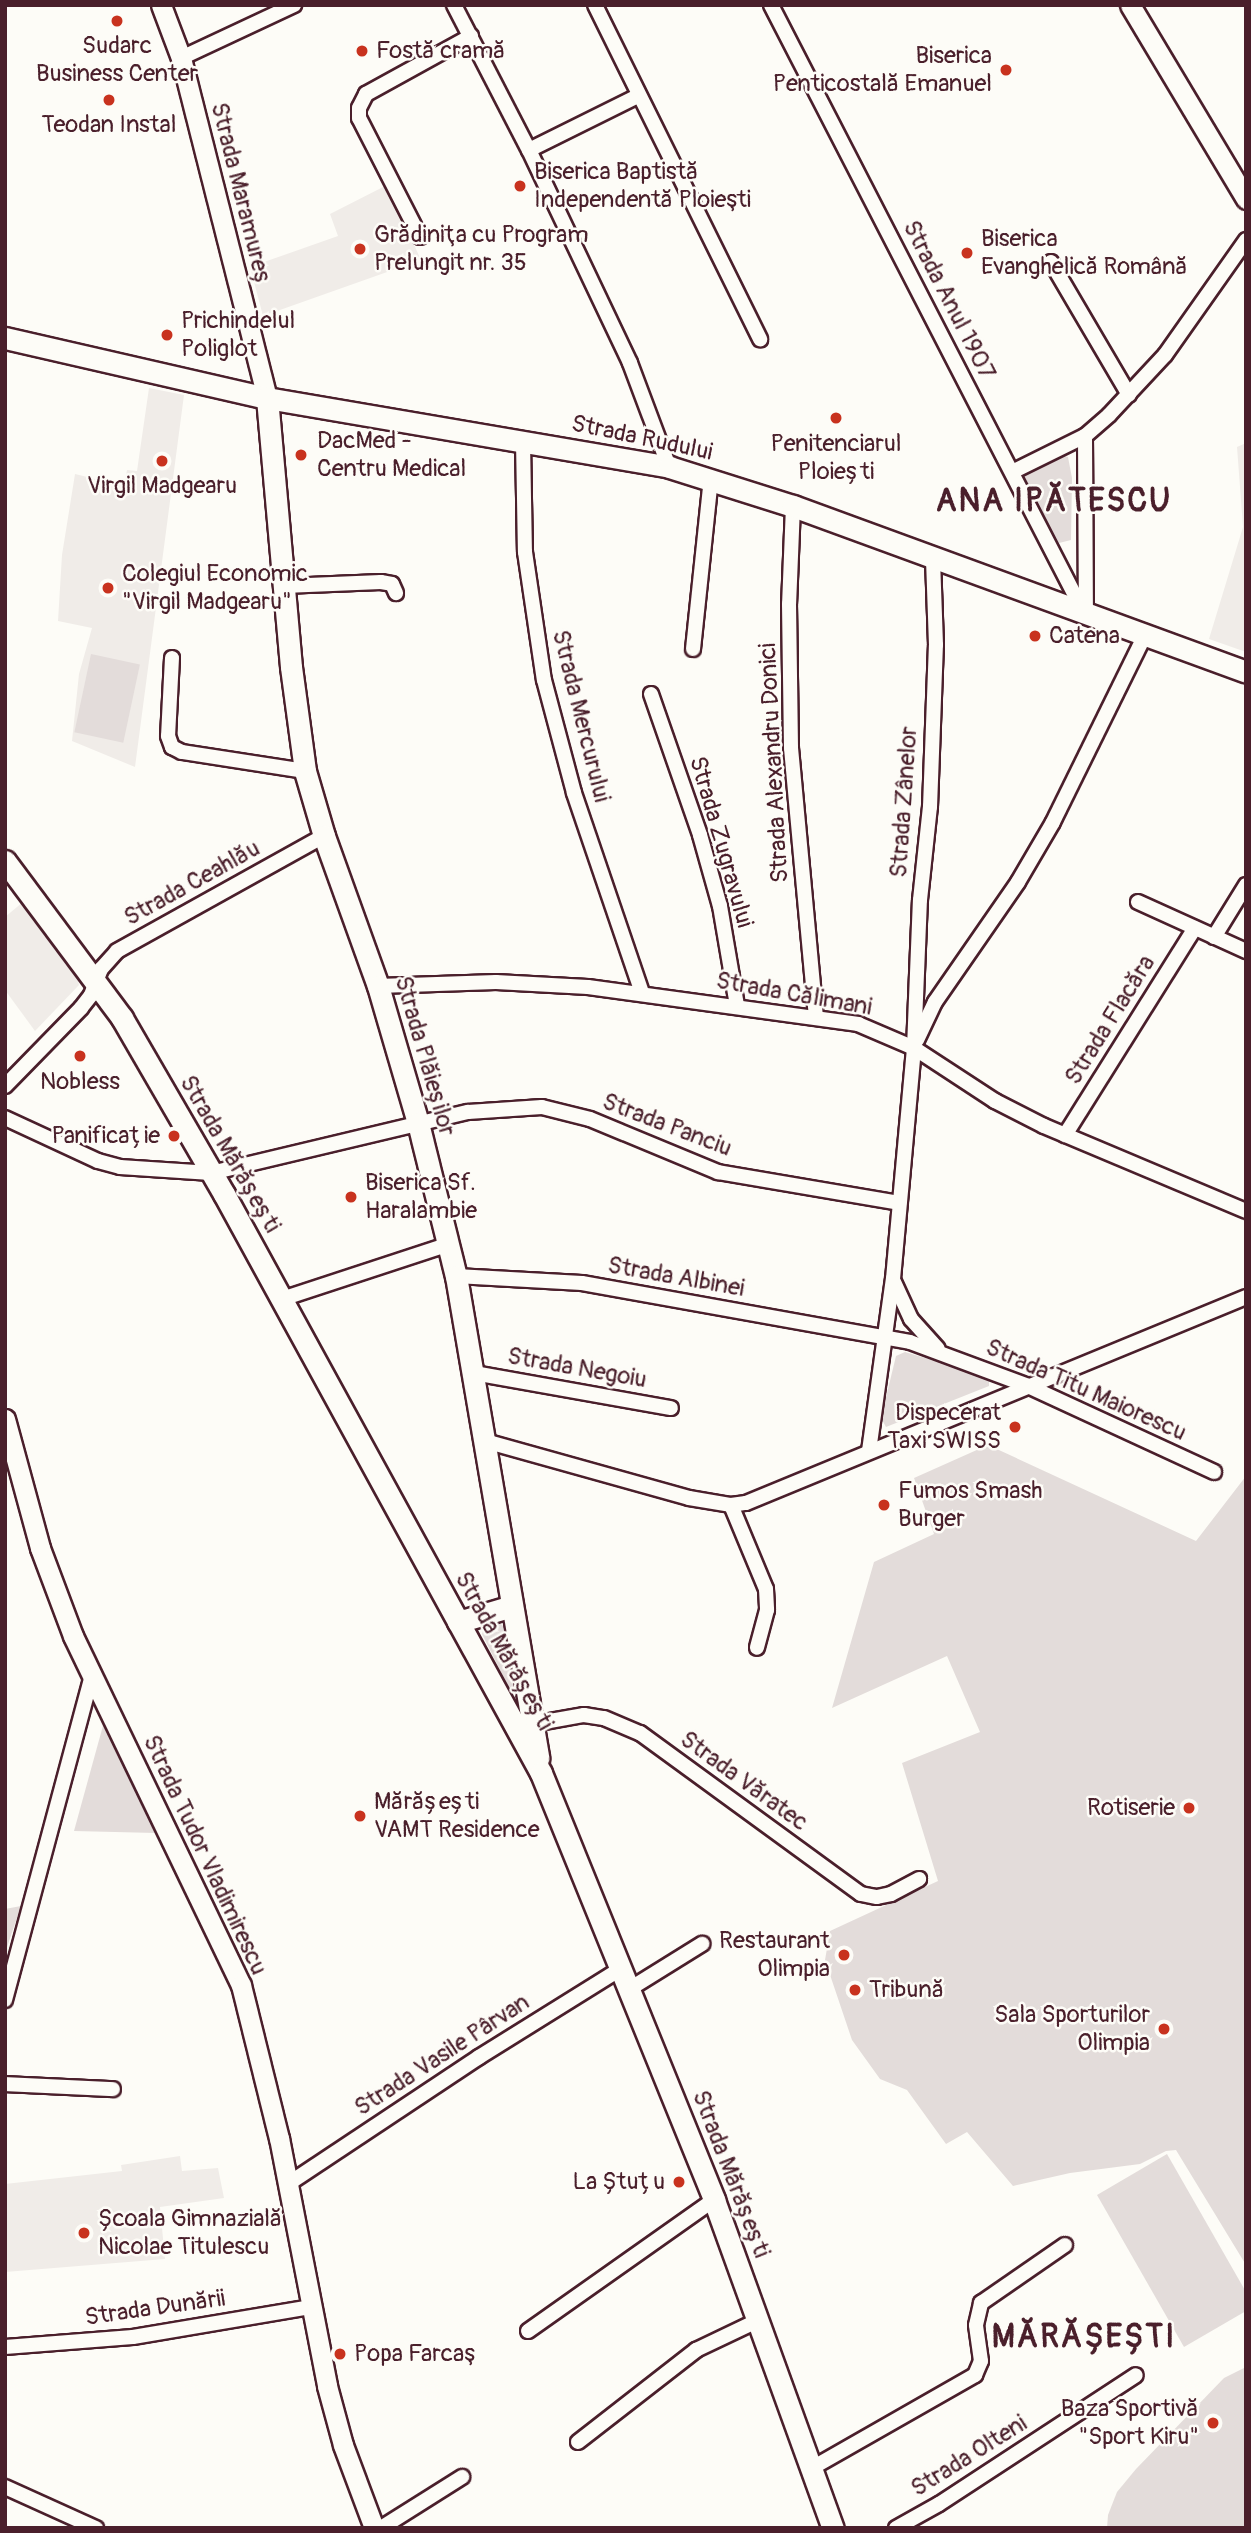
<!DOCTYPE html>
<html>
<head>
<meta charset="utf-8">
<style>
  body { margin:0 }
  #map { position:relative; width:1251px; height:2533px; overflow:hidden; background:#fdfcf7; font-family:Pangolin,sans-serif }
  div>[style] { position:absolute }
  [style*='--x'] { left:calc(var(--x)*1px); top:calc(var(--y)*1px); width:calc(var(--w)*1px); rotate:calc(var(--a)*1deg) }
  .built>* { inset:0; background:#f0ece8 }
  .green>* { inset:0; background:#e3dcda; transform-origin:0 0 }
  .roads { filter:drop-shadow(2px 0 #4a1f2b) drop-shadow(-2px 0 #4a1f2b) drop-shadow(0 2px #4a1f2b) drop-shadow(0 -2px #4a1f2b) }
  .minor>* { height:14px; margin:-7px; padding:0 7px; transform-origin:7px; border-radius:7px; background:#fdfcf7 }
  .tertiary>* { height:19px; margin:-9.5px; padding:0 9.5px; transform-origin:9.5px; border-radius:9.5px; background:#fdfcf7 }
  .secondary>* { height:21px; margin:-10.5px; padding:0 10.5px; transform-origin:10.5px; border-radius:10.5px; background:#fdfcf7 }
  .dots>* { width:19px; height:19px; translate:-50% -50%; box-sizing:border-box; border:4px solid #fdfcf7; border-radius:50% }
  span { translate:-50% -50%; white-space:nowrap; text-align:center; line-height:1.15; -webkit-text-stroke:5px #fdfcf7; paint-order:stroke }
  .poi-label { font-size:24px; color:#4a1f2b }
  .left { translate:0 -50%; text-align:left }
  .right { translate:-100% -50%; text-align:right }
  .street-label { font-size:24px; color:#4a1f2b }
  .district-label { font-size:32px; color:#4a1f2b; font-weight:700; letter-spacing:2px }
  .frame { position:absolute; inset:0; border:7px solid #4a1f2b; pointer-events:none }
</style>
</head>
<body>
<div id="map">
  <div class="built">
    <i style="clip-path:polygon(387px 185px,421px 260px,263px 316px,250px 267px,338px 236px,330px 214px)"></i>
    <i style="clip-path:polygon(149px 388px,184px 395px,135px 767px,72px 741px,79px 674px,92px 628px,58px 621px,62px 555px,75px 474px,124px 486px,127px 470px,137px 471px)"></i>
    <i style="clip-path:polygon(1246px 443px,1246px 652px,1209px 639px,1243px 527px,1237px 447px)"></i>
    <i style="clip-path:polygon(23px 902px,74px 965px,79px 985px,35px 1031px,5px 990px,5px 917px)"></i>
    <i style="clip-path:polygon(180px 2156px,182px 2171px,218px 2168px,224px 2198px,160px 2207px,165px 2259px,5px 2272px,5px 2184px,122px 2171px,121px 2165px)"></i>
  </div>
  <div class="green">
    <i style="clip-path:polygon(1060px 455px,1068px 457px,1072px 478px,1071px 540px,1059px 543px,1021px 473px)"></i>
    <i style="left:91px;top:654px;width:50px;height:80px;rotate:12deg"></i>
    <i style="clip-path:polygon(905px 1352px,989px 1377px,989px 1386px,886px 1427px,881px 1418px,896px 1356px)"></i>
    <i style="clip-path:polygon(988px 1445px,1196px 1541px,1246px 1476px,1246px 2265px,1176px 2150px,1166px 2151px,1140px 2164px,1070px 2173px,1013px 2186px,967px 2132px,946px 2144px,907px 2090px,880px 2079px,852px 2040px,825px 1960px,830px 1931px,938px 1881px,902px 1763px,980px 1732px,947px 1656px,832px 1708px,874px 1562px,934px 1534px,914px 1478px)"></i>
    <i style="clip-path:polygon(498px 1621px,504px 1627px,516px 1693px,512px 1694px,482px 1634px,484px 1626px)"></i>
    <i style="clip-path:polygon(104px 1722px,156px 1833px,74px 1831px)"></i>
    <i style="clip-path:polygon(21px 1906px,5px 1953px,5px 1909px)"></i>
    <i style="clip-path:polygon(1167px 2154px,1246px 2292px,1246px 2311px,1184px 2347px,1097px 2195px)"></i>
    <i style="clip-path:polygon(1246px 2367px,1246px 2528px,1107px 2528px,1108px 2515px,1117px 2492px,1136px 2469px,1224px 2378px)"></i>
  </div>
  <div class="roads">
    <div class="minor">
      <i style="--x:454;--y:5;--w:163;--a:62.7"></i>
      <i style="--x:529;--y:150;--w:236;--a:64.6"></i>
      <i style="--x:630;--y:363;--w:111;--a:69.4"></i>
      <i style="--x:595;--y:5;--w:373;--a:63.7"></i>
      <i style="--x:771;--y:5;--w:686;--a:62.76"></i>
      <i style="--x:181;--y:58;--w:125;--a:-25.1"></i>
      <i style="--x:529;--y:150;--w:122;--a:-26.4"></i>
      <i style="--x:420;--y:237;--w:134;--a:-117.1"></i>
      <i style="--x:359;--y:118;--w:10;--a:-90"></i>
      <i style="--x:359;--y:108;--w:16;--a:-63"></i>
      <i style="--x:366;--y:94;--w:120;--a:-28.9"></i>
      <i style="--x:1051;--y:262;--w:154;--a:59.6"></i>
      <i style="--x:1085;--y:436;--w:177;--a:89.7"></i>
      <i style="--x:523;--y:441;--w:111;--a:89"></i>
      <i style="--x:525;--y:552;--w:129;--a:81.6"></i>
      <i style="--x:544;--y:680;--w:117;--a:75.1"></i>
      <i style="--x:574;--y:793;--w:211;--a:71.2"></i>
      <i style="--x:1012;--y:472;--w:81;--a:-26.3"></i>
      <i style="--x:1085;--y:436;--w:32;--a:-41"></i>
      <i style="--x:1109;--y:415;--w:82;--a:-47"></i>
      <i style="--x:1165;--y:355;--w:141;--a:-54.8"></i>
      <i style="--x:793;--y:506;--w:98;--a:92.3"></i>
      <i style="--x:789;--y:604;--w:144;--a:89.2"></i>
      <i style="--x:791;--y:748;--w:270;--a:84.7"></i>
      <i style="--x:284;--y:586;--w:97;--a:-2.4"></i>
      <i style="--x:381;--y:582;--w:11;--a:10"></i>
      <i style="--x:392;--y:584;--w:10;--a:66"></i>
      <i style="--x:693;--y:649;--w:171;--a:-84"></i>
      <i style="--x:172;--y:658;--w:78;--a:92.9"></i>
      <i style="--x:168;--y:736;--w:12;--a:70"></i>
      <i style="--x:172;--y:747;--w:11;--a:27"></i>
      <i style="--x:182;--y:752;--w:124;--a:8.8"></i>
      <i style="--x:651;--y:694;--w:149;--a:70.8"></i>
      <i style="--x:700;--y:835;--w:74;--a:74.3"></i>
      <i style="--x:720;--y:906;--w:100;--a:80.3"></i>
      <i style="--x:1138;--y:902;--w:119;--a:24.4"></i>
      <i style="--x:1214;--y:937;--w:61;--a:-58.4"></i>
      <i style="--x:378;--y:986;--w:118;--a:-1.9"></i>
      <i style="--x:496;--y:982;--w:92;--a:3.1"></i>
      <i style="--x:588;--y:987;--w:273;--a:7.8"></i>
      <i style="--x:858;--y:1024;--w:61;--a:23.2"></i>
      <i style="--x:914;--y:1048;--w:97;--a:33.2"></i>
      <i style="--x:995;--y:1101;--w:55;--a:27"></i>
      <i style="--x:1044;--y:1126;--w:219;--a:22.8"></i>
      <i style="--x:917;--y:1040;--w:42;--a:-64.7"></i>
      <i style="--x:935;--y:1002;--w:146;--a:-55.3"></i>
      <i style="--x:1018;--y:882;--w:69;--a:-59.7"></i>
      <i style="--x:1053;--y:822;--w:206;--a:-63.8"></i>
      <i style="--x:5;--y:1086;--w:109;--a:-45.7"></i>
      <i style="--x:81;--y:1008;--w:16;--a:-52"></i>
      <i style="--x:91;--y:995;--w:28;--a:-69"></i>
      <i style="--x:101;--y:969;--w:24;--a:-48"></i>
      <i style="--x:117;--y:951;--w:237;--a:-29.1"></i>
      <i style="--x:5;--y:1118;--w:102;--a:24.8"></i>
      <i style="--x:98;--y:1161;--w:23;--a:15"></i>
      <i style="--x:120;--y:1167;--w:91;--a:3.8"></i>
      <i style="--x:211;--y:1173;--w:264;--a:-13.4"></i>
      <i style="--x:468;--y:1112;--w:74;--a:-3.9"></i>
      <i style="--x:542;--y:1107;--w:49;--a:14"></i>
      <i style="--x:590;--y:1119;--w:139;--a:22.5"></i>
      <i style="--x:718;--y:1172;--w:184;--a:9.7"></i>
      <i style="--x:1065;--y:1135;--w:244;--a:-57.9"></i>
      <i style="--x:456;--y:1276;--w:126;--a:3.2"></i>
      <i style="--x:582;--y:1283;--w:333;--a:10.2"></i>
      <i style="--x:910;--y:1342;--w:126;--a:20.4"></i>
      <i style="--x:1028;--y:1386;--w:205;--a:24.8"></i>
      <i style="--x:894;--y:1282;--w:41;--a:65.3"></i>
      <i style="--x:911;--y:1319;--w:40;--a:48"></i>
      <i style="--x:282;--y:1299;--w:176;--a:-18.2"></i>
      <i style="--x:474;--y:1373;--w:200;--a:10.1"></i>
      <i style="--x:485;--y:1441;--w:212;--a:15.6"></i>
      <i style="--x:689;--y:1498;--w:43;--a:9.5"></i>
      <i style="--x:731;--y:1505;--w:15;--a:-8"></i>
      <i style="--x:746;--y:1503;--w:541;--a:-22.39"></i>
      <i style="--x:869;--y:1451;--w:174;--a:-82.1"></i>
      <i style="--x:893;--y:1279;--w:232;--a:-84.8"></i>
      <i style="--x:914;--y:1048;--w:148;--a:-87.7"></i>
      <i style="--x:920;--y:900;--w:94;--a:-83.9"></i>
      <i style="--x:930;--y:807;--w:162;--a:-87.9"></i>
      <i style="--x:936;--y:645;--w:87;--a:-92"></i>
      <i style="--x:731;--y:1505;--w:91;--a:67.4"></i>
      <i style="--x:766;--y:1589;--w:21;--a:87"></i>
      <i style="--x:767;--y:1610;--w:39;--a:105"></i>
      <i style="--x:533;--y:1724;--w:52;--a:-10"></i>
      <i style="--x:584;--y:1715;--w:20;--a:9"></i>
      <i style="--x:604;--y:1718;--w:39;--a:23"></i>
      <i style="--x:640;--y:1733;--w:273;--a:36.1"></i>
      <i style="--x:861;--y:1894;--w:16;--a:11"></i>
      <i style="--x:877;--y:1897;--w:14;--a:-12"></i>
      <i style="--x:891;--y:1894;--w:32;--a:-28"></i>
      <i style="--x:631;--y:1988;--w:84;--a:-31.8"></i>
      <i style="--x:5;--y:2000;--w:335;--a:-75"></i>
      <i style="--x:5;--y:2084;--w:108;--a:2.7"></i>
      <i style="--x:288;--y:2184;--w:229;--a:-33.6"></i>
      <i style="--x:479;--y:2057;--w:168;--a:-31.9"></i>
      <i style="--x:528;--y:2331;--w:228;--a:-35.2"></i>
      <i style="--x:5;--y:2347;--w:128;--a:-4.5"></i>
      <i style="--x:133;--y:2337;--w:181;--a:-9.6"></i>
      <i style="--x:578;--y:2442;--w:150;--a:-37.9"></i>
      <i style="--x:696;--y:2350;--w:70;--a:-25.5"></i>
      <i style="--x:812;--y:2468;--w:188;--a:-29.7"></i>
      <i style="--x:975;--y:2375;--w:15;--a:-67"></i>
      <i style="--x:981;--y:2361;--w:36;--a:-98"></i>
      <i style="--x:976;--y:2325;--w:23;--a:-77"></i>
      <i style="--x:981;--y:2303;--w:102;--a:-34.6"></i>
      <i style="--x:5;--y:2487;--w:100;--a:24.3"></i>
      <i style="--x:381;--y:2528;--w:96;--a:-32.2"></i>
      <i style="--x:896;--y:2528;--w:49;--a:-29.2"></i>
      <i style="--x:939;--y:2504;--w:235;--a:-33.2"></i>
    </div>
    <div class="tertiary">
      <i style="--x:161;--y:5;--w:57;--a:69.3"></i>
      <i style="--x:181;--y:58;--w:351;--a:75.8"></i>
      <i style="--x:1130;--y:5;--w:226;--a:59.1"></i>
      <i style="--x:5;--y:1419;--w:134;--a:74.8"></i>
      <i style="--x:40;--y:1548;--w:94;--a:69.4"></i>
      <i style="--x:73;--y:1636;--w:387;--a:64.3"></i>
      <i style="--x:241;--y:1985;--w:158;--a:76.1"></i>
      <i style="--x:279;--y:2138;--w:253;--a:79"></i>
      <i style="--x:327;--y:2386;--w:61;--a:74.8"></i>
      <i style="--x:343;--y:2445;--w:89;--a:69.5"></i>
    </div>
    <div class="secondary">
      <i style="--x:5;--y:338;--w:269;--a:12.9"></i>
      <i style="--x:267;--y:398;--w:408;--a:9.7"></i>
      <i style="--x:669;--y:467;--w:130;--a:17.5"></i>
      <i style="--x:793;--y:506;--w:482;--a:20.1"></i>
      <i style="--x:267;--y:398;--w:270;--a:84.9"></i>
      <i style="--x:291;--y:667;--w:105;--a:82.3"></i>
      <i style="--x:305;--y:771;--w:68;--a:73.7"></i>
      <i style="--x:324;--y:836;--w:159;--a:70.2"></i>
      <i style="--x:378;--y:986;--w:143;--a:73.7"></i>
      <i style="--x:418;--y:1123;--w:158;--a:76.1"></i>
      <i style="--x:456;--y:1276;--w:489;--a:80.3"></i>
      <i style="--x:5;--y:861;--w:196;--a:53.3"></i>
      <i style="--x:122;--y:1018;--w:203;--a:59.9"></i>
      <i style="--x:224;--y:1194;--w:660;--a:61.3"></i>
      <i style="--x:541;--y:1773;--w:461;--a:67.9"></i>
      <i style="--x:714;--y:2200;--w:349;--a:70.1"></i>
      <i style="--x:458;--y:1622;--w:56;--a:-16.5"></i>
    </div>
  </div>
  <div class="dots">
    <i style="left:117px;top:21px;background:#c8321e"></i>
    <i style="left:362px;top:51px;background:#c8321e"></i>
    <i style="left:1006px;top:70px;background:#c8321e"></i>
    <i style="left:109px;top:100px;background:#c8321e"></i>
    <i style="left:520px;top:186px;background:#c8321e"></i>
    <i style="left:360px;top:249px;background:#c8321e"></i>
    <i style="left:967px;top:253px;background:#c8321e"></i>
    <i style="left:167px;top:335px;background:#c8321e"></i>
    <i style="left:836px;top:418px;background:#c8321e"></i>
    <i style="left:301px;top:455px;background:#c8321e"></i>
    <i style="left:162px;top:461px;background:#c8321e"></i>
    <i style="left:108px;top:588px;background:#c8321e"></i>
    <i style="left:1035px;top:636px;background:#c8321e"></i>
    <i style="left:80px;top:1056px;background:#c8321e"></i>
    <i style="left:174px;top:1136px;background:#c8321e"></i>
    <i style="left:351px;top:1197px;background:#c8321e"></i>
    <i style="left:1015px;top:1427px;background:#c8321e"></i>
    <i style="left:884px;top:1505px;background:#c8321e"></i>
    <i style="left:1189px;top:1808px;background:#c8321e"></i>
    <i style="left:360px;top:1816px;background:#c8321e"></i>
    <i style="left:844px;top:1955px;background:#c8321e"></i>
    <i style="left:855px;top:1990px;background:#c8321e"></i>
    <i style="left:1164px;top:2029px;background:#c8321e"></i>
    <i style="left:679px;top:2182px;background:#c8321e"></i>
    <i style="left:84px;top:2233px;background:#c8321e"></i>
    <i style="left:340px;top:2354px;background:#c8321e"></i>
    <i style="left:1213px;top:2423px;background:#c8321e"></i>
  </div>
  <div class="poi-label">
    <span style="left:117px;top:60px">Sudarc<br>Business Center</span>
    <span class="left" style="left:376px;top:51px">Fostă cramă</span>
    <span class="right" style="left:992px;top:70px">Biserica<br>Penticostală Emanuel</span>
    <span style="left:109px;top:125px">Teodan Instal</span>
    <span class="left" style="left:534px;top:186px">Biserica Baptistă<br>Independentă Ploieşti</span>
    <span class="left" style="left:374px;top:249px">Grădiniţa cu Program<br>Prelungit nr. 35</span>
    <span class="left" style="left:981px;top:253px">Biserica<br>Evanghelică Română</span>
    <span class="left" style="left:181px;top:335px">Prichindelul<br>Poliglot</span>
    <span class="left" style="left:317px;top:455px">DacMed -<br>Centru Medical</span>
    <span style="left:836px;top:458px">Penitenciarul<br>Ploiești</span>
    <span style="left:162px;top:486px">Virgil Madgearu</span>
    <span class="left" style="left:122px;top:588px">Colegiul Economic<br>"Virgil Madgearu"</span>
    <span class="left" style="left:1049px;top:636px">Catena</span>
    <span style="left:80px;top:1082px">Nobless</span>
    <span class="right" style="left:160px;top:1136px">Panificație</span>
    <span class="left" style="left:365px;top:1197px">Biserica Sf.<br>Haralambie</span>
    <span class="right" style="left:1001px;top:1427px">Dispecerat<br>Taxi SWISS</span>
    <span class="left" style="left:898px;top:1505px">Fumos Smash<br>Burger</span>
    <span class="left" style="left:374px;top:1816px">Mărășești<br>VAMT Residence</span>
    <span class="right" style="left:1175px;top:1808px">Rotiserie</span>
    <span class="right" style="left:830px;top:1955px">Restaurant<br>Olimpia</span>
    <span class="left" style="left:869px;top:1990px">Tribună</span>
    <span class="right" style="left:1150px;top:2029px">Sala Sporturilor<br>Olimpia</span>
    <span class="right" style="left:665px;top:2182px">La Ștuțu</span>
    <span class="left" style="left:98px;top:2233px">Școala Gimnazială<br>Nicolae Titulescu</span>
    <span class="left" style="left:354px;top:2354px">Popa Farcaş</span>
    <span class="right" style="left:1199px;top:2423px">Baza Sportivă<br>"Sport Kiru"</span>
  </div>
  <div class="street-label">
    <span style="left:241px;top:194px;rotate:76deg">Strada Maramureș</span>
    <span style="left:949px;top:300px;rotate:63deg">Strada Anul 1907</span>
    <span style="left:642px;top:438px;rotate:12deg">Strada Rudului</span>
    <span style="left:581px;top:716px;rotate:76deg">Strada Mercurului</span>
    <span style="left:774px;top:763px;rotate:-93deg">Strada Alexandru Donici</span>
    <span style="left:904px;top:802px;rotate:-86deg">Strada Zânelor</span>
    <span style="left:721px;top:842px;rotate:74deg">Strada Zugravului</span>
    <span style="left:192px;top:883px;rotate:-29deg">Strada Ceahlău</span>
    <span style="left:794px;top:994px;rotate:10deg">Strada Călimani</span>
    <span style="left:1110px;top:1020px;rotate:-58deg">Strada Flacăra</span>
    <span style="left:425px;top:1056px;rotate:74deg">Strada Plăieșilor</span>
    <span style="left:667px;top:1125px;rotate:21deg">Strada Panciu</span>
    <span style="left:230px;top:1154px;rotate:60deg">Strada Mărășești</span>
    <span style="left:676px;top:1277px;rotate:10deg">Strada Albinei</span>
    <span style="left:577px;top:1368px;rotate:10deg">Strada Negoiu</span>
    <span style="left:1086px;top:1390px;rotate:24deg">Strada Titu Maiorescu</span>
    <span style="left:504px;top:1651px;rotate:61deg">Strada Mărășești</span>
    <span style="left:744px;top:1781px;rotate:36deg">Strada Văratec</span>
    <span style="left:205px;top:1855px;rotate:65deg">Strada Tudor Vladimirescu</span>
    <span style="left:442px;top:2055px;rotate:-33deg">Strada Vasile Pârvan</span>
    <span style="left:731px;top:2174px;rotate:69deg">Strada Mărășești</span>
    <span style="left:155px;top:2308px;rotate:-8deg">Strada Dunării</span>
    <span style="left:969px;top:2456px;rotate:-32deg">Strada Olteni</span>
  </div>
  <div class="district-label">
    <span style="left:1054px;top:501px">ANA IPĂTESCU</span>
    <span style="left:1084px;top:2337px">MĂRĂȘEȘTI</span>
  </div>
  <div class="frame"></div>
</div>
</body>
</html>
